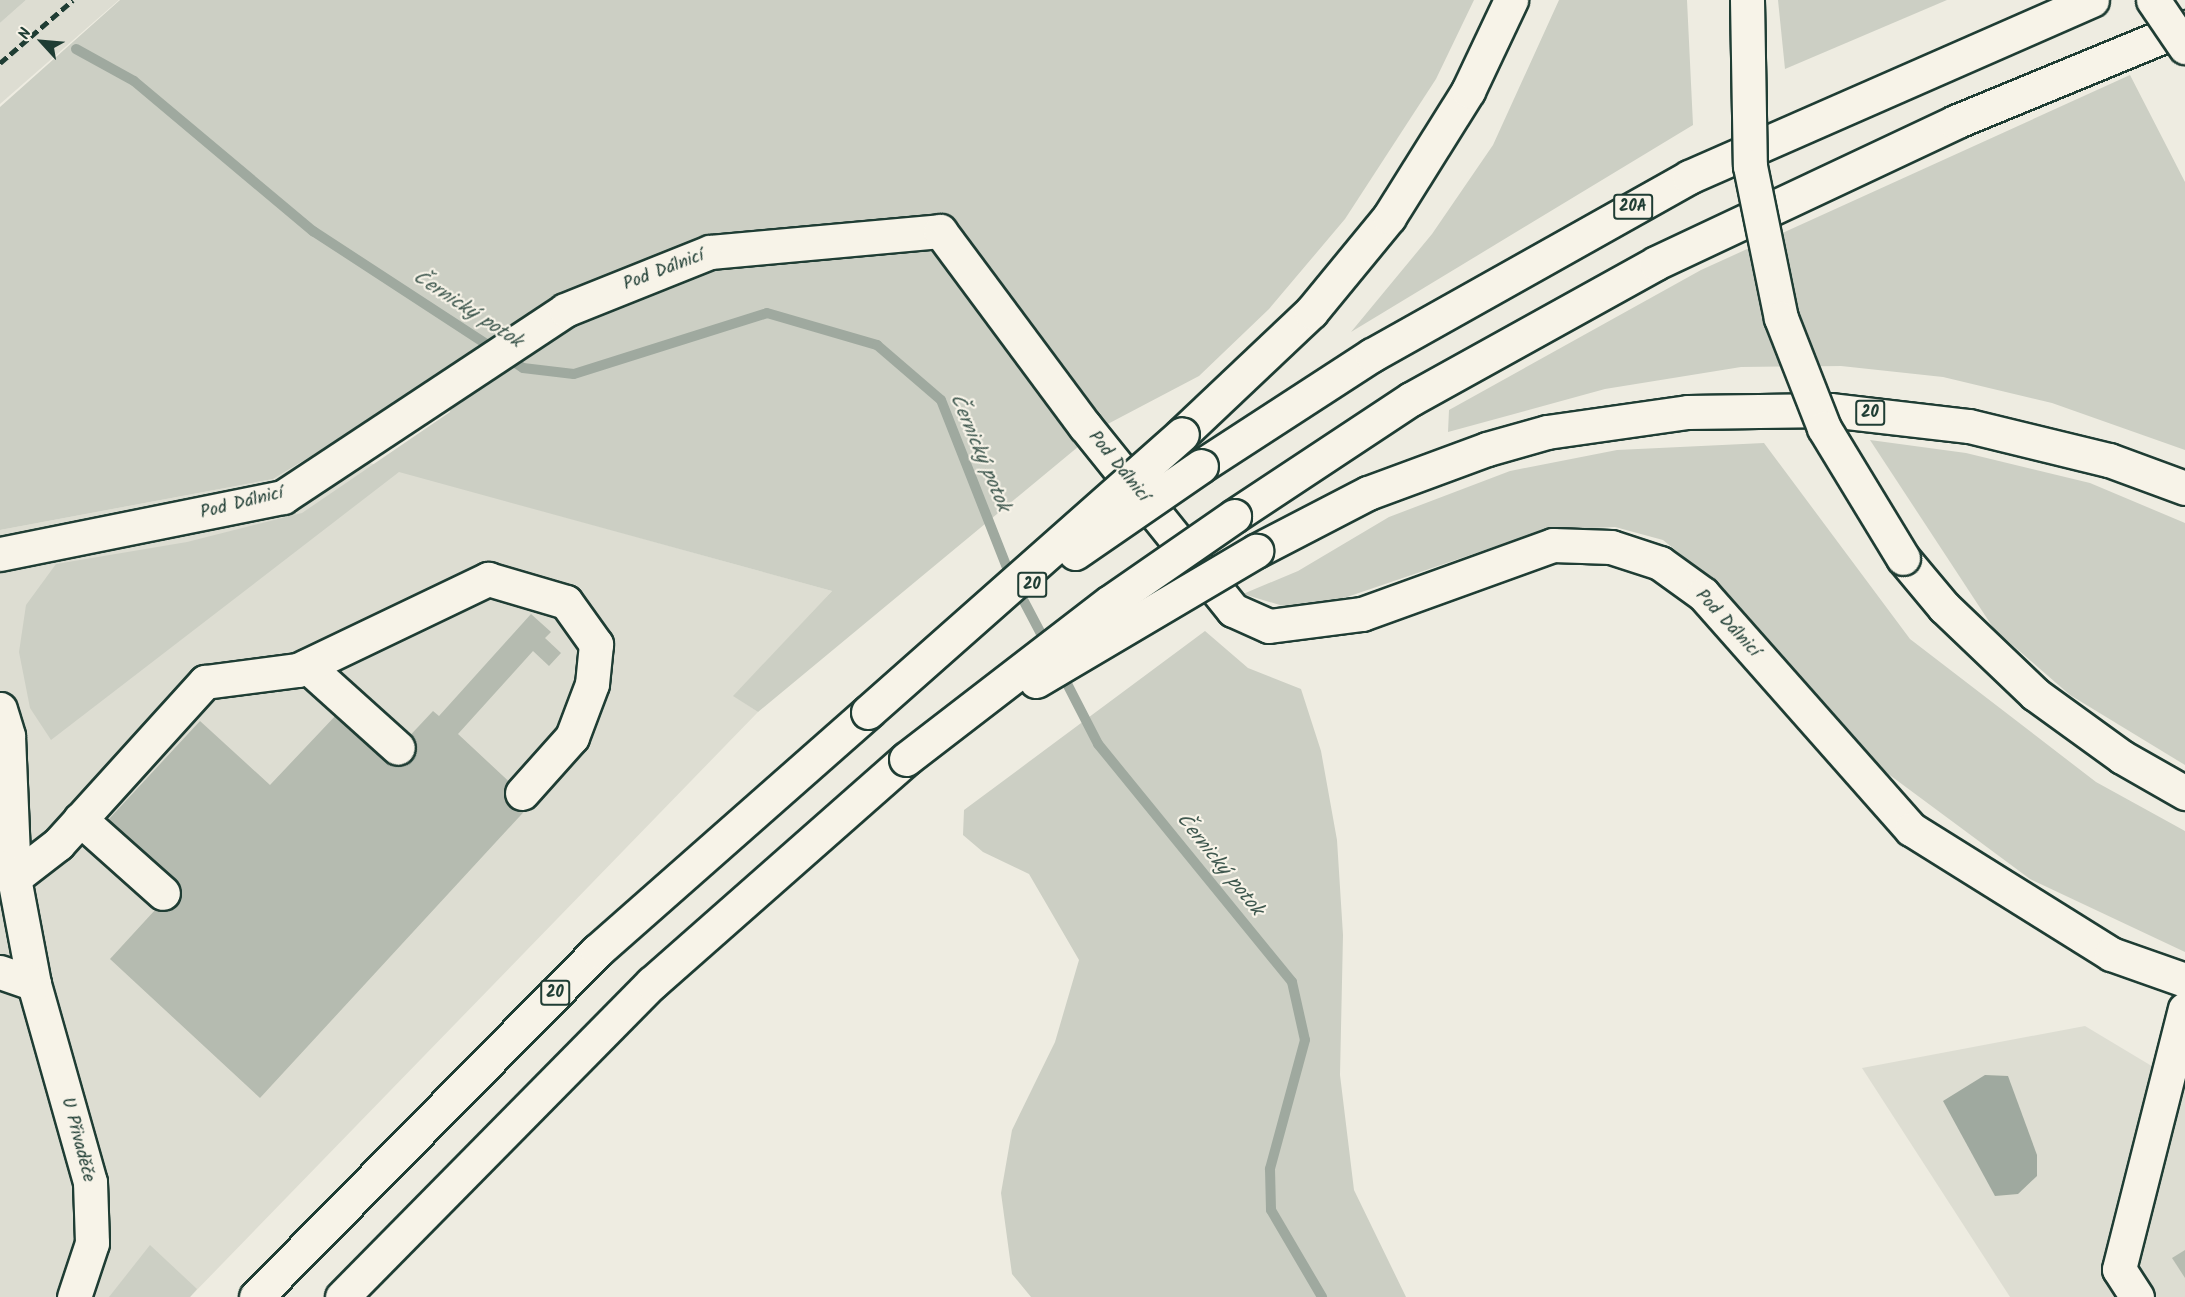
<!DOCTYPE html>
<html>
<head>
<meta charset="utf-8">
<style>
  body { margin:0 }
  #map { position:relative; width:2185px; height:1297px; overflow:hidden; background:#eeece1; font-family:Kalam,sans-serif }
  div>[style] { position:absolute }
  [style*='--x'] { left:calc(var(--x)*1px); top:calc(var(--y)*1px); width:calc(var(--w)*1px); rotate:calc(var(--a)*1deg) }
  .built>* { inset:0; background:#ddddd2 }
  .green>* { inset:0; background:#cccfc4 }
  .water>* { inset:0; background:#9fa99f }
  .stream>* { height:10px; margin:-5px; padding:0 5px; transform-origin:5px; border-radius:5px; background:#9fa99f }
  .building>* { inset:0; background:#b5bbb0 }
  .roads { filter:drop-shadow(2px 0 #1f3d34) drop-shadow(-2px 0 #1f3d34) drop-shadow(0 2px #1f3d34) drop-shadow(0 -2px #1f3d34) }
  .minor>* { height:33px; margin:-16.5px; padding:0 16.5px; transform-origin:16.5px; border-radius:16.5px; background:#f7f3e8 }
  .highway>* { height:33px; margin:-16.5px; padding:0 16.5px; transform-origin:16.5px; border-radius:16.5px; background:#f7f3e8 }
  .rail>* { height:4.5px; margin-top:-2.25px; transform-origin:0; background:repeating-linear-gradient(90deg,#1f3d34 0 9px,transparent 0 13.5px) }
  .bridges { filter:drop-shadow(2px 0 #1f3d34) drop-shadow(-2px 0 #1f3d34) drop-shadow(0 2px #1f3d34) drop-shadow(0 -2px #1f3d34) }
  .highway-bridge>* { height:33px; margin:-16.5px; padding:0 16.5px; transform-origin:16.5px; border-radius:16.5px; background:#f7f3e8 }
  span { translate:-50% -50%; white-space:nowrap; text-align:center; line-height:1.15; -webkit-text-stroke:4.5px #f7f3e8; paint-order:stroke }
  .shield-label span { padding:2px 4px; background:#f7f3e8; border:2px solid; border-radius:4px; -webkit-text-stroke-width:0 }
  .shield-label { font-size:16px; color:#1f3d34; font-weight:700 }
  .street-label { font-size:18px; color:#1f3d34 }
  .water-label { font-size:20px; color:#3f584f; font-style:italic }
  .north { position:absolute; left:12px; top:12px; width:60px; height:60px; -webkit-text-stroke:4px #f7f3e8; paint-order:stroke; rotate:296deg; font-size:16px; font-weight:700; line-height:24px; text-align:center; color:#1f3d34 }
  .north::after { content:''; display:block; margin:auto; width:21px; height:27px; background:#1f3d34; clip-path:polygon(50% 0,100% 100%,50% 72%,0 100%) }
</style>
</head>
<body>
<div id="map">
  <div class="built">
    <i style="clip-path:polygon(26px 0,119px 0,0 104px,0 23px)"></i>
    <i style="clip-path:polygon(323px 450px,832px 591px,734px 696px,758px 712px,190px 1297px,0 1297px,0 530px,273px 479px)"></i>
    <i style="clip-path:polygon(2085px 1026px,2185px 1086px,2185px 1297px,2010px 1297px,1862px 1068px)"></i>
  </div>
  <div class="green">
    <i style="clip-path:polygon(0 0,26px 0,0 23px)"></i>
    <i style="clip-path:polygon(120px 0,1474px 0,1436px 79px,1345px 219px,1269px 309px,1199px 376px,1102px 427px,758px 712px,733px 696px,832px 591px,399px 472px,51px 740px,30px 708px,19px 652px,26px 605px,56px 564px,187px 542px,302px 513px,450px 412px,453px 371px,273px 479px,0 530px,0 107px)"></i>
    <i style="clip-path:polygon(1559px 0,1687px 0,1693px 125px,1351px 332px,1432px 234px,1493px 145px)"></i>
    <i style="clip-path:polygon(1778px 0,1947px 0,1785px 69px)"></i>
    <i style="clip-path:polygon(2130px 75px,2185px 182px,2185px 450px,2052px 403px,1943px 377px,1841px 366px,1741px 367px,1605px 389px,1448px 432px,1449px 410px,1701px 270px)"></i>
    <i style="clip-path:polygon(1870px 440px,1966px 453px,2090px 483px,2185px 523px,2185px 765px,2070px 695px,1994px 629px)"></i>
    <i style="clip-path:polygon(1764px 443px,1910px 639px,2096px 782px,2185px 831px,2185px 952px,2030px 879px,1864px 756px,1711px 579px,1663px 540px,1615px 527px,1544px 530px,1347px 597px,1293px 609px,1243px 594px,1298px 571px,1389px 517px,1510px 471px,1617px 450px)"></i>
    <i style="clip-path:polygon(1205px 631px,1248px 668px,1301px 689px,1321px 751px,1337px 840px,1343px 935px,1340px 1075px,1354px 1190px,1406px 1297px,1031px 1297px,1012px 1274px,1001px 1193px,1012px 1130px,1055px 1042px,1079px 960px,1029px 874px,983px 852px,963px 835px,964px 810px)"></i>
    <i style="clip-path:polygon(150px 1245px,197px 1289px,190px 1297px,109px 1297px)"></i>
  </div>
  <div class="water">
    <i style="clip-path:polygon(1985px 1075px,2008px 1076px,2037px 1155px,2037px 1176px,2018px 1194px,1995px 1196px,1943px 1101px)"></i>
  </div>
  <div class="stream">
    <i style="--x:76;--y:49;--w:66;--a:28.9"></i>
    <i style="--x:134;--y:81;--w:234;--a:40"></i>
    <i style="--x:313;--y:231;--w:251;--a:33.1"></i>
    <i style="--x:523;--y:368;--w:51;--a:6.7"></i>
    <i style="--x:574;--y:374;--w:202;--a:-17.5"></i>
    <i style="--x:767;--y:313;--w:115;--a:16.2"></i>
    <i style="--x:877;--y:345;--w:84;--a:40.7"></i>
    <i style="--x:941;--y:400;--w:186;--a:68.5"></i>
    <i style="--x:1009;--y:573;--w:81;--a:62.2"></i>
    <i style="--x:1060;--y:670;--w:83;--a:62.8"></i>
    <i style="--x:1098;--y:744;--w:307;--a:50.8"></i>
    <i style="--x:1292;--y:982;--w:59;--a:77.4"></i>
    <i style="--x:1305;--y:1040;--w:134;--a:105.2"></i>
    <i style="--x:1270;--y:1169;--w:41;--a:88.6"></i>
    <i style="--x:1271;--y:1210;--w:101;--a:59.6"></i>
  </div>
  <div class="building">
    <i style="clip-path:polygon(531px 614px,551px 632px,545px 638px,561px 653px,549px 666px,533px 651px,458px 734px,532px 803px,260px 1098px,110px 959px,178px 885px,108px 820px,200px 721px,270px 785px,338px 713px,388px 759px,433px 711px,439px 716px)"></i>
    <i style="clip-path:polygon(2185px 1250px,2185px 1278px,2172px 1258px)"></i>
  </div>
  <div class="roads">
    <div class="minor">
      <i style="--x:0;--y:554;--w:289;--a:-11.4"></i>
      <i style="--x:283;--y:497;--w:338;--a:-33.5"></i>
      <i style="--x:565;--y:310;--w:156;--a:-21.8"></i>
      <i style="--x:710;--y:252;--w:231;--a:-5.2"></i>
      <i style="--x:940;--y:231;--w:243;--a:53.4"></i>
      <i style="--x:1085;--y:426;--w:236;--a:51.2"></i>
      <i style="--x:1233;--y:610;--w:39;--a:24"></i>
      <i style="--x:1269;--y:626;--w:94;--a:-7.4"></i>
      <i style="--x:1362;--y:614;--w:203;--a:-19.9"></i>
      <i style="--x:1553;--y:545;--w:58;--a:2"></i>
      <i style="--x:1611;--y:547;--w:52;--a:18.1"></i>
      <i style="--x:1660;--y:563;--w:53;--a:35.8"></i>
      <i style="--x:1703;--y:594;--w:314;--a:48.5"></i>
      <i style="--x:1911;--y:829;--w:236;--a:32"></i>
      <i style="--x:2111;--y:954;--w:78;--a:19.4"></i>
      <i style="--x:307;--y:666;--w:122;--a:42"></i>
      <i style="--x:0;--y:709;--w:28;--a:73"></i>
      <i style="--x:8;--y:736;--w:142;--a:87.6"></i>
      <i style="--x:80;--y:819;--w:111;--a:41.7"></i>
      <i style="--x:0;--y:867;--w:18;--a:38"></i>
      <i style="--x:14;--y:878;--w:108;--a:79.3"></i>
      <i style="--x:34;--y:984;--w:206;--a:74.2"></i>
      <i style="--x:90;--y:1182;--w:61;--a:88.1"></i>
      <i style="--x:92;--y:1243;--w:57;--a:108.4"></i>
      <i style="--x:14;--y:878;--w:56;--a:-37.7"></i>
      <i style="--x:58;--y:844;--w:219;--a:-47.8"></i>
      <i style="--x:205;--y:682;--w:94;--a:-7.4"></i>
      <i style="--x:298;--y:670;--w:211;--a:-25.6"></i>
      <i style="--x:488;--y:579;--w:81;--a:16.4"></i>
      <i style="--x:566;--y:602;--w:52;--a:54.5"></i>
      <i style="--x:596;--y:644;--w:40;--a:95.7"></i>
      <i style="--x:592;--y:684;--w:57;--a:110.7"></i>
      <i style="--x:572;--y:737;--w:75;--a:131.8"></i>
      <i style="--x:0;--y:972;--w:36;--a:19"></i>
      <i style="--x:2137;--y:1297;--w:33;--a:-123"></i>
      <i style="--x:2119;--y:1269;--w:268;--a:-75.8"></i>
    </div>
    <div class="highway">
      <i style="--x:1182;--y:434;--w:178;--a:-43.4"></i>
      <i style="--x:1311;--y:312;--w:123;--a:-50.6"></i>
      <i style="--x:1389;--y:217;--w:149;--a:-57.9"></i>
      <i style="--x:1468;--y:91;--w:101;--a:-64.7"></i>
      <i style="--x:1201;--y:466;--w:204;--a:-33"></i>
      <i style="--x:1372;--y:355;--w:364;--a:-29.3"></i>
      <i style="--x:1689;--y:177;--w:440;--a:-23.7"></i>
      <i style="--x:1234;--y:516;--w:212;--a:-33.5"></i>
      <i style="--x:1411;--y:399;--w:280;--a:-29"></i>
      <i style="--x:1656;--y:263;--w:331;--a:-25.2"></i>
      <i style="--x:1955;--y:122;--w:249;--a:-22.4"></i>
      <i style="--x:1256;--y:551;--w:126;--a:-27.4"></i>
      <i style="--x:1368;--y:493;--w:127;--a:-20.3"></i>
      <i style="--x:1487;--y:449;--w:62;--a:-15.8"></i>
      <i style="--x:1547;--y:432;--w:142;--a:-8.1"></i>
      <i style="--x:1688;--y:412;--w:142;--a:-0.8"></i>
      <i style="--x:1830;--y:410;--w:140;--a:6.6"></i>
      <i style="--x:1969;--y:426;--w:144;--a:13.7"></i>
      <i style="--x:2109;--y:460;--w:81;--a:20.2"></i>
      <i style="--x:1903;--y:558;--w:64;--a:50.1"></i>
      <i style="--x:1944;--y:607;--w:126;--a:43.7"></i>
      <i style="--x:2035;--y:694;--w:107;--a:35.9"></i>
      <i style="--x:2122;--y:757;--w:73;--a:29.7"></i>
      <i style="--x:256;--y:1297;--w:486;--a:-45.4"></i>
      <i style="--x:597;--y:951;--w:361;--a:-41.4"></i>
      <i style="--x:342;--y:1297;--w:441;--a:-45.4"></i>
      <i style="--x:652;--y:983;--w:339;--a:-41.4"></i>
    </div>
  </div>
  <div class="rail">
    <i style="--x:0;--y:63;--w:96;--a:-40.8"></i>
  </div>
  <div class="bridges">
    <div class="highway-bridge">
      <i style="--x:1747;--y:0;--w:166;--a:89"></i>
      <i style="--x:1750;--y:166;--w:155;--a:78.5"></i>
      <i style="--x:1781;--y:318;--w:118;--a:68.6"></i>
      <i style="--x:1824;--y:428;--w:152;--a:58.7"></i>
      <i style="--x:2153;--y:0;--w:57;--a:55.8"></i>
      <i style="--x:1075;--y:553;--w:153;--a:-34.6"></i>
      <i style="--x:1036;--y:681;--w:256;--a:-30.6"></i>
      <i style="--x:868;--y:712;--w:419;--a:-41.5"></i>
      <i style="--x:906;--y:759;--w:257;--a:-37.6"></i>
      <i style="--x:1110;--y:602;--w:151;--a:-34.7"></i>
    </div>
  </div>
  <div class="shield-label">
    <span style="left:1633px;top:207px">20A</span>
    <span style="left:1870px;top:413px">20</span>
    <span style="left:1032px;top:585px">20</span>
    <span style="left:555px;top:993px">20</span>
  </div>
  <div class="street-label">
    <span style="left:664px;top:271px;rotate:-21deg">Pod Dálnicí</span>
    <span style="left:1118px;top:467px;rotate:51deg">Pod Dálnicí</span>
    <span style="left:242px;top:504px;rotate:-14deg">Pod Dálnicí</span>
    <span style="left:1727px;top:624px;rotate:47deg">Pod Dálnicí</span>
    <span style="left:77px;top:1140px;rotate:75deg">U Přivaděče</span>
  </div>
  <div class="water-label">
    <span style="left:467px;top:310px;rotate:33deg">Černický potok</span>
    <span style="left:979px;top:453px;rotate:67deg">Černický potok</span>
    <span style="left:1219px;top:865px;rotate:51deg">Černický potok</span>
  </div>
  <div class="north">N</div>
</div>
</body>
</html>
